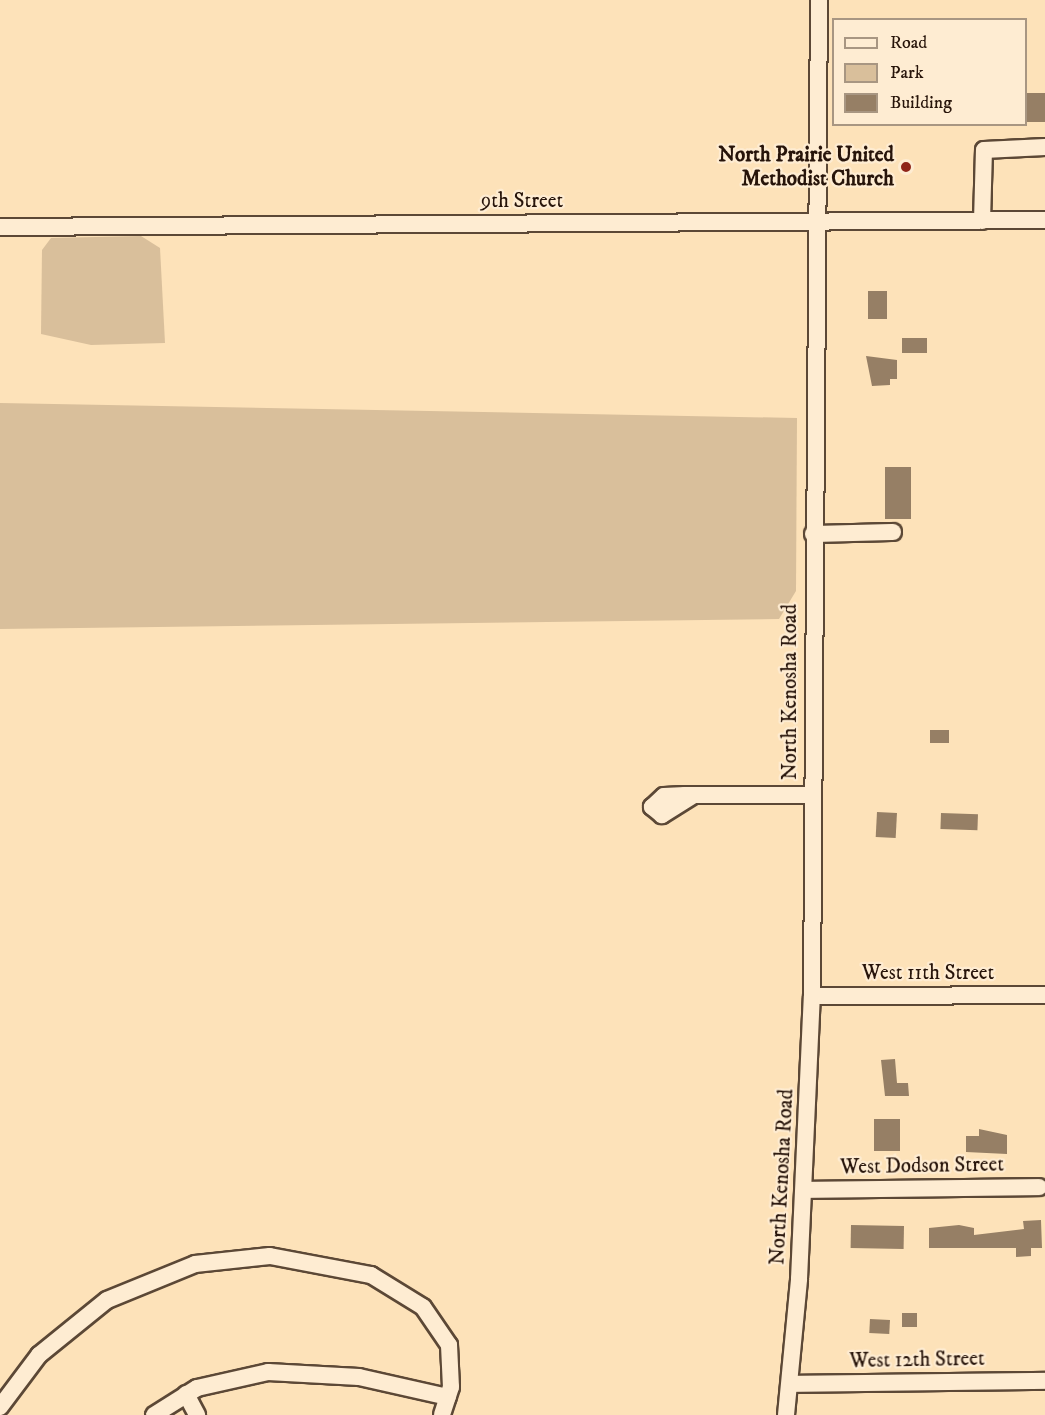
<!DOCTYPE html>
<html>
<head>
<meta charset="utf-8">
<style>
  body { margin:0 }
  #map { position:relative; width:1045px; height:1415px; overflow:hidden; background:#fde2b9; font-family:"IM FELL DW Pica",serif }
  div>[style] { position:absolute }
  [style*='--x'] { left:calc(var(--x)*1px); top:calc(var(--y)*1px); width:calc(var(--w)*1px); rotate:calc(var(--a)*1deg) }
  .green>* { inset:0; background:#d9bf9b }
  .building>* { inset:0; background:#967f65; transform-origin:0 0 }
  .roads { filter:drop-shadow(2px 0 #5c4836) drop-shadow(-2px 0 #5c4836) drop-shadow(0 2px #5c4836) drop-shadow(0 -2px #5c4836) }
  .minor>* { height:16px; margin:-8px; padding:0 8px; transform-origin:8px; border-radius:8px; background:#feecd2 }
  .dots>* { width:16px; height:16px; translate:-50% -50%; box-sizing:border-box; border:3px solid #feecd2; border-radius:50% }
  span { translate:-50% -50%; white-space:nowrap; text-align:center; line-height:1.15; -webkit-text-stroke:4.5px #feecd2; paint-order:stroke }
  .poi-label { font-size:21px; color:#27140a; font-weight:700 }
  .right { translate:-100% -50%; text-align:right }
  .street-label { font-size:21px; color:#27140a }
  .legend { position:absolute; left:832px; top:18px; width:195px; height:108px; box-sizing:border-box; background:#feecd2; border:2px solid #a89682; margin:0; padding:8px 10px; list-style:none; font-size:18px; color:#27140a }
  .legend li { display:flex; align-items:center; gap:12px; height:30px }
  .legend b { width:30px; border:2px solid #a89682 }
</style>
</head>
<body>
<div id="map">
  <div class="green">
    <i style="clip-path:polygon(141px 236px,160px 248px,165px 343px,91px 345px,41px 334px,42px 250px,51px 238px)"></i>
    <i style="clip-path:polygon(0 403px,797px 418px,796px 591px,779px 619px,0 629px)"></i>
  </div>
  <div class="building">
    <i style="left:1026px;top:93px;width:19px;height:29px"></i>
    <i style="left:868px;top:291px;width:19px;height:28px"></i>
    <i style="left:902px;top:338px;width:25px;height:15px"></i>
    <i style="clip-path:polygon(866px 356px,897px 360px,897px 379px,890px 379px,890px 385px,872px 386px)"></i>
    <i style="left:911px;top:467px;width:52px;height:26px;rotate:90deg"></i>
    <i style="left:930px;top:730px;width:19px;height:13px"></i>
    <i style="left:877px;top:812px;width:20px;height:25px;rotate:3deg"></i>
    <i style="left:941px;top:813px;width:37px;height:16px;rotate:2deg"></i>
    <i style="clip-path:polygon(895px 1059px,897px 1083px,908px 1083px,909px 1096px,885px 1096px,881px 1060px)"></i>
    <i style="left:900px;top:1119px;width:32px;height:26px;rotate:90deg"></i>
    <i style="clip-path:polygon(979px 1129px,1007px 1135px,1007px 1154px,966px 1152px,966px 1136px,979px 1136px)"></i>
    <i style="clip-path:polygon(1041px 1220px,1042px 1248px,1031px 1248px,1031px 1256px,1016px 1257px,1016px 1248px,929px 1248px,929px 1228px,959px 1225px,974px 1228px,974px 1235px,1024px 1229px,1023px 1221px)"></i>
    <i style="left:851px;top:1225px;width:53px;height:23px;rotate:1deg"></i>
    <i style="left:902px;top:1313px;width:15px;height:14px"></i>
    <i style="left:870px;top:1319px;width:20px;height:14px;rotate:3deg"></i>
  </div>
  <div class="roads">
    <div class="minor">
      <i style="--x:982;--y:221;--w:71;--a:-88.4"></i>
      <i style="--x:984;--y:150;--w:61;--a:-2.8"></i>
      <i style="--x:0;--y:227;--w:1045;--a:-0.38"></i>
      <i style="--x:813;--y:534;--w:80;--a:-1.4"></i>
      <i style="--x:694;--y:795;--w:38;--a:148"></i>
      <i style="--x:662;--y:815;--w:13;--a:-141"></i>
      <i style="--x:652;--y:807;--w:16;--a:-43"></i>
      <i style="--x:664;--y:796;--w:21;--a:-3"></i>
      <i style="--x:685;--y:795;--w:127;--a:0"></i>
      <i style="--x:812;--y:996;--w:233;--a:-0.2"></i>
      <i style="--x:805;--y:1190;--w:234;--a:-0.7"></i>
      <i style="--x:790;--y:1384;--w:255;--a:-0.7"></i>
      <i style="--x:186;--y:1394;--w:24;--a:62"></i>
      <i style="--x:0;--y:1407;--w:65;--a:-53.1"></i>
      <i style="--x:39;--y:1355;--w:87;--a:-39"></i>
      <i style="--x:107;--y:1300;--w:95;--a:-22.2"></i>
      <i style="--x:195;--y:1264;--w:75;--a:-6.1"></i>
      <i style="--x:270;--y:1256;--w:103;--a:10.7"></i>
      <i style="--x:371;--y:1275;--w:61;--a:31.6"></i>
      <i style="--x:423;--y:1307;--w:46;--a:55.6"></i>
      <i style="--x:449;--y:1345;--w:42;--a:87.3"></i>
      <i style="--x:451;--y:1387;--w:29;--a:108"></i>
      <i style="--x:154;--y:1415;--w:51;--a:-32.1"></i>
      <i style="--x:197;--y:1388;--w:73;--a:-12.7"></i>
      <i style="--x:268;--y:1372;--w:91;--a:3.1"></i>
      <i style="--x:359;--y:1377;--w:91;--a:12.7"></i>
      <i style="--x:786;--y:1415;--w:137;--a:-84.5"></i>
      <i style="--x:799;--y:1279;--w:283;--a:-87.4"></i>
      <i style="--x:812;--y:996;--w:996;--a:-89.6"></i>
    </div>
  </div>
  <div class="dots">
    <i style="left:906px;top:167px;background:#8f2418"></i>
  </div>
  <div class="poi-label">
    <span class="right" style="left:894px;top:167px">North Prairie United<br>Methodist Church</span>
  </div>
  <div class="street-label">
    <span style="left:522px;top:201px">9th Street</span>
    <span style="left:790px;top:692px;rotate:-90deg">North Kenosha Road</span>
    <span style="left:928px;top:973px">West 11th Street</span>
    <span style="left:922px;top:1166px;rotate:-1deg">West Dodson Street</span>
    <span style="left:782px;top:1177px;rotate:-87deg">North Kenosha Road</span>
    <span style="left:917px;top:1360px;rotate:-1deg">West 12th Street</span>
  </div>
  <ul class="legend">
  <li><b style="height:8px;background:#feecd2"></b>Road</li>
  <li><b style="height:16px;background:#d9bf9b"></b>Park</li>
  <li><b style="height:16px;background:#967f65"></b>Building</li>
  </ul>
</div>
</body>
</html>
